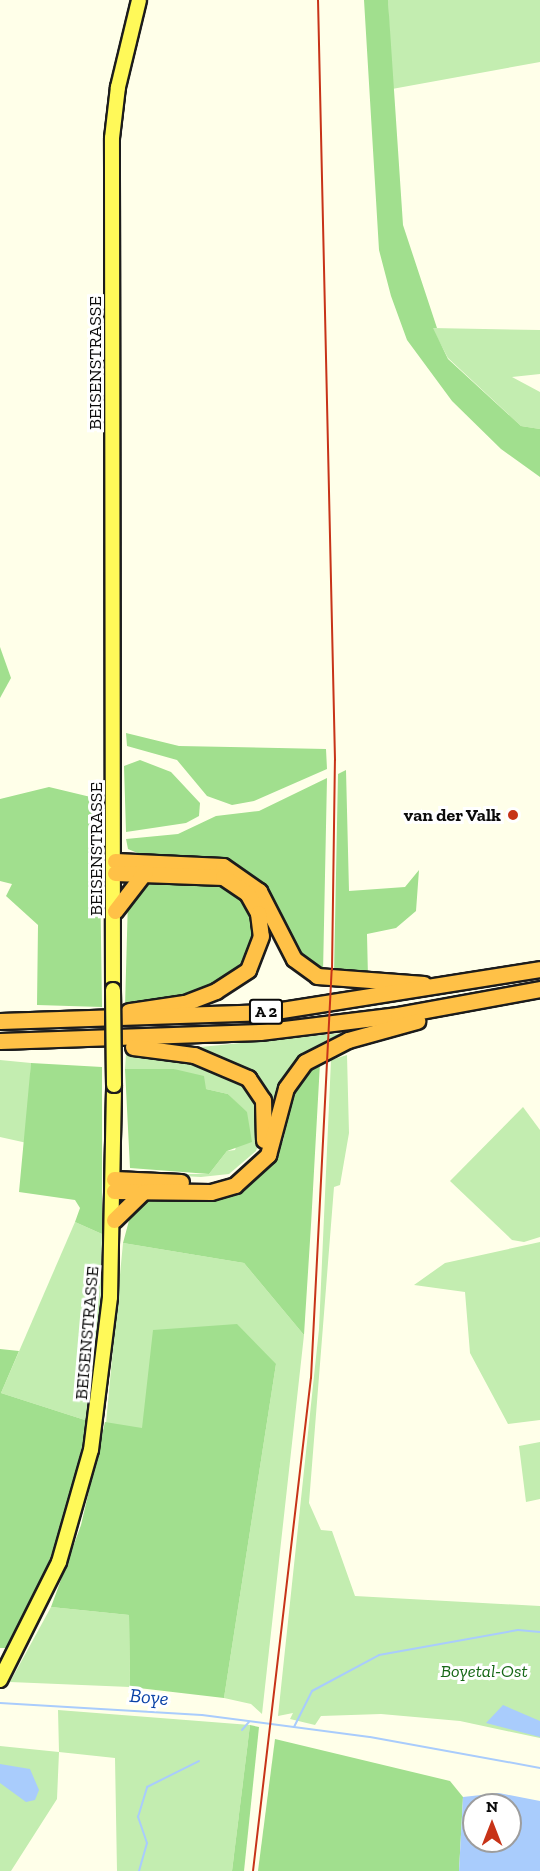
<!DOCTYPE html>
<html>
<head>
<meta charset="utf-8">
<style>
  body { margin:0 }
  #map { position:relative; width:540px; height:1871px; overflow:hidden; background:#ffffe9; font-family:"Zilla Slab",serif }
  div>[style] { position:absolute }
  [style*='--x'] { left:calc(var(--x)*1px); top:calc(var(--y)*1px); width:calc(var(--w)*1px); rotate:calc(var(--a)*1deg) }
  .green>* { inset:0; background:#c3edb0 }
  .forest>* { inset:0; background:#a1df8e }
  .water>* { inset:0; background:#a9ccfc }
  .stream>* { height:2px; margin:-1px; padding:0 1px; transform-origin:1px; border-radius:1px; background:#a9ccfc }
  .roads { filter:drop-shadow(2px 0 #1c1c1c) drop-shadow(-2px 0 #1c1c1c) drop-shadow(0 2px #1c1c1c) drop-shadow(0 -2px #1c1c1c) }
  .major>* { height:14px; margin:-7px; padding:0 7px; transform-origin:7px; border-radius:7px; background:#fff959 }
  .highway>* { height:15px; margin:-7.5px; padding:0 7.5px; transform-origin:7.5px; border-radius:7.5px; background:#ffc147 }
  .rail>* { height:2px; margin:-1px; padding:0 1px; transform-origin:1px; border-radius:1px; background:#c73318 }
  .bridges { filter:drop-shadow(2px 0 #1c1c1c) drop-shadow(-2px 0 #1c1c1c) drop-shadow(0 2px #1c1c1c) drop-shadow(0 -2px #1c1c1c) }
  .major-bridge>* { height:14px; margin:-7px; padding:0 7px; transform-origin:7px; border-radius:7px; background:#fff959 }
  .dots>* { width:16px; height:16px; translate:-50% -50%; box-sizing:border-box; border:3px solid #fff; border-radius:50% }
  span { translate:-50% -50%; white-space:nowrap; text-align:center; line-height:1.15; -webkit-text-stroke:6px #fff; paint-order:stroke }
  .shield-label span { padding:2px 4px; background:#fff; border:2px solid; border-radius:4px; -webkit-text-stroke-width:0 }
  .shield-label { font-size:16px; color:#0b0b0b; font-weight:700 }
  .street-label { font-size:18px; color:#0b0b0b }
  .poi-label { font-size:18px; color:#0b0b0b; font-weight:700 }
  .right { translate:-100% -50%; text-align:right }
  .park-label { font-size:18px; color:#176817; font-style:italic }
  .water-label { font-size:20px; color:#0a42a7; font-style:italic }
  .north { position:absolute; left:462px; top:1793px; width:60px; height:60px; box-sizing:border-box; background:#fff; border:2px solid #9d9d9d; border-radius:50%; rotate:0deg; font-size:16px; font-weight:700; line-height:24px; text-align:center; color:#0b0b0b }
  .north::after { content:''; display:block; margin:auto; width:21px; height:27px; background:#c73318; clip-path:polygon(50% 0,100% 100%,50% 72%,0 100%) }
</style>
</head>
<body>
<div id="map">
  <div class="green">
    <i style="clip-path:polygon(388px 0,540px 0,540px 62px,392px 89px)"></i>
    <i style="clip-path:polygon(432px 328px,540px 330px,540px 374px,512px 377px,540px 392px,540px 429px,521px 426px,448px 358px)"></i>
    <i style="clip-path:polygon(364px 1031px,304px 1058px,272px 1130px,265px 1096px,181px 1049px)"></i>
    <i style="clip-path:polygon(126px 1054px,180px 1058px,241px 1079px,260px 1103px,261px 1138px,256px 1151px,229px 1174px,201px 1177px,143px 1174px,209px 1174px,227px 1151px,235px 1150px,247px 1113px,228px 1094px,206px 1089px,174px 1069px,125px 1069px)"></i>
    <i style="clip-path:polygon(347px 1055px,349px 1133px,340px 1185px,334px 1187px,309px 1503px,321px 1530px,332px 1531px,355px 1596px,540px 1606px,540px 1738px,460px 1721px,381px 1714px,321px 1716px,315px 1725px,290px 1719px,293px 1713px,278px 1716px,319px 1329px,331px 1060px)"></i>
    <i style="clip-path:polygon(0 1060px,31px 1063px,27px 1143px,0 1137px)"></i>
    <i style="clip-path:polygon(523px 1107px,540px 1130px,540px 1237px,524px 1242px,512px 1240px,450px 1181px)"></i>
    <i style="clip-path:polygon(75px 1222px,102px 1234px,100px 1325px,88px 1421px,1px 1393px)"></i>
    <i style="clip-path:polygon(540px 1242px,540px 1420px,508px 1424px,470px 1353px,465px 1292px,414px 1285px,445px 1263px)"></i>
    <i style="clip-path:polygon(123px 1243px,244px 1263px,304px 1335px,262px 1714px,251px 1704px,224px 1698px,276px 1364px,142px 1429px,106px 1423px)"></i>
    <i style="clip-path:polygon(540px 1442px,540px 1499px,526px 1502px,519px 1446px)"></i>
    <i style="clip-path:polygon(51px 1607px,129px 1615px,130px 1687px,10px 1682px)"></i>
    <i style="clip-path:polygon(58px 1710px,250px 1725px,232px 1871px,117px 1871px,115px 1758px,59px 1752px,57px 1799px,11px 1871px,0 1871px,0 1746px,59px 1752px)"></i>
  </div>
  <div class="forest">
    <i style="clip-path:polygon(364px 0,388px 0,403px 225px,437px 328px,433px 328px,448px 359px,521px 426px,540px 429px,540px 477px,501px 449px,452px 401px,407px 340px,391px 296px,379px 250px)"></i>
    <i style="clip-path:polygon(0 647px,11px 678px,0 698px)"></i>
    <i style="clip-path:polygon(126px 733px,179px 746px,326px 749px,327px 769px,254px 801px,232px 805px,207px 796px,177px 760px,127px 746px)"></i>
    <i style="clip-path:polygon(140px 760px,171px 772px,200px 803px,199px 816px,186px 823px,126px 832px,124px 766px)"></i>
    <i style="clip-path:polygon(346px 770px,349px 891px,405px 887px,419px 870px,416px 911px,396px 928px,367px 934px,368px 978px,334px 974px,338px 774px)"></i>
    <i style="clip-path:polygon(327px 778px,323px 973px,307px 966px,249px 875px,199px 857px,147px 857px,128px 849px,126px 839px,178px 834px,216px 816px,259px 811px)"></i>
    <i style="clip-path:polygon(49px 787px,99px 799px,102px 1007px,37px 1005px,38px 925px,6px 896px,12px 884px,0 881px,0 799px)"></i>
    <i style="clip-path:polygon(184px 878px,227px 886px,250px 904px,254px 928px,244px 959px,225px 980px,184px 999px,125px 1007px,128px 899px,151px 879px)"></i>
    <i style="clip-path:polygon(31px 1063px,102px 1067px,102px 1234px,75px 1222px,80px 1208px,75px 1200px,19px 1192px)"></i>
    <i style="clip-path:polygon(320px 1063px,311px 1225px,304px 1335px,244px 1263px,123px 1243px,131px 1213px,145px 1199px,237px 1191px,253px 1183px,283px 1141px,294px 1088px,305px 1069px)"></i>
    <i style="clip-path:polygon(125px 1069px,174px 1069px,204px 1076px,206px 1089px,228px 1094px,247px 1112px,252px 1142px,227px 1151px,209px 1174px,130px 1168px)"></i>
    <i style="clip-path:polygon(237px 1324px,276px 1364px,224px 1698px,130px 1687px,129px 1615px,51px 1607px,81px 1525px,105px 1422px,142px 1428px,153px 1330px)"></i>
    <i style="clip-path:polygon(0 1349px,19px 1351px,1px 1393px,88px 1421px,64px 1522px,37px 1592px,7px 1648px,0 1648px)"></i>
    <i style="clip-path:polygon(250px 1725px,259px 1727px,244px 1871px,232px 1871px)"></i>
    <i style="clip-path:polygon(275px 1739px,450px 1781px,463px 1797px,459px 1871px,258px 1871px)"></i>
  </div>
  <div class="water">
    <i style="clip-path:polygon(503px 1705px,540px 1721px,540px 1737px,486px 1723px)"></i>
    <i style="clip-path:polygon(0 1764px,30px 1769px,39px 1790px,35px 1800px,26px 1802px,0 1783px)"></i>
    <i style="clip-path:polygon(evenodd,499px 1793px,540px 1801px,540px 1871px,459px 1871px,463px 1797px,499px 1793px,474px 1805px,510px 1805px,510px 1841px,474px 1841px,474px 1805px)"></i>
  </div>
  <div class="stream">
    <i style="--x:0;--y:1703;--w:202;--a:3.4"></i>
    <i style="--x:202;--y:1715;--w:169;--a:7.5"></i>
    <i style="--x:370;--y:1737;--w:173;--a:10.3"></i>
    <i style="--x:294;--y:1727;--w:40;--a:-63.4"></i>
    <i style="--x:312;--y:1691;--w:76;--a:-28.2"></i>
    <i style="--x:379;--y:1655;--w:141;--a:-10.2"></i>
    <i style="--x:518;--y:1630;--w:22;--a:5"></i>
    <i style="--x:242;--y:1730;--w:11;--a:-49"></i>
    <i style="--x:139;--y:1871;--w:29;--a:-74"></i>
    <i style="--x:147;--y:1843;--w:28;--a:-109"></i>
    <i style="--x:138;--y:1817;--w:31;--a:-73"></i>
    <i style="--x:147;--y:1787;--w:58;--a:-26.6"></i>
  </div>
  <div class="roads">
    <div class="major">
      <i style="--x:113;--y:990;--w:852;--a:-90.07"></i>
      <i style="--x:112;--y:138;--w:51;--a:-83.3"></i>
      <i style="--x:118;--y:87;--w:89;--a:-76.4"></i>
      <i style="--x:0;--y:1680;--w:132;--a:-63.4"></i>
      <i style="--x:59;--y:1562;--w:116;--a:-74.1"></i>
      <i style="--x:91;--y:1450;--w:154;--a:-82.9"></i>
      <i style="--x:110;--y:1297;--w:212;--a:-88.9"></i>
    </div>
    <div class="highway">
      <i style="--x:115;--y:861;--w:108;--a:2.7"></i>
      <i style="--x:223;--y:866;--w:44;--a:34.8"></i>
      <i style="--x:259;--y:891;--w:76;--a:62.8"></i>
      <i style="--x:294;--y:959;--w:29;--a:36"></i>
      <i style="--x:317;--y:976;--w:107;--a:4.3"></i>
      <i style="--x:115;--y:873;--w:108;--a:2.1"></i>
      <i style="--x:223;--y:877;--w:29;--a:34"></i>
      <i style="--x:247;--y:893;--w:23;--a:61"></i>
      <i style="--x:258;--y:913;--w:23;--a:83"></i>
      <i style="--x:261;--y:936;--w:36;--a:111"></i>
      <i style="--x:248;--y:970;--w:38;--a:147"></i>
      <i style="--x:216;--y:991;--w:34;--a:159"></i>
      <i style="--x:184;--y:1003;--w:56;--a:171.7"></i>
      <i style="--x:115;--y:911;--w:49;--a:-52.4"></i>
      <i style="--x:0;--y:1021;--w:269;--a:-1.9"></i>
      <i style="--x:269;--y:1012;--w:274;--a:-9"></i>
      <i style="--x:0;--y:1041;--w:260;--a:-2"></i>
      <i style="--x:260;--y:1032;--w:139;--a:-7"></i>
      <i style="--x:398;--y:1015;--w:144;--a:-10.4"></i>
      <i style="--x:133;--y:1047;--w:62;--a:7.5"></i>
      <i style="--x:194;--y:1055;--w:59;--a:23.1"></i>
      <i style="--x:248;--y:1078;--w:27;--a:56"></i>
      <i style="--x:263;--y:1100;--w:40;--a:88.6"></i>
      <i style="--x:114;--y:1179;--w:67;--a:2.6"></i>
      <i style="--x:114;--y:1191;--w:97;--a:0.6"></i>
      <i style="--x:211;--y:1192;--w:25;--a:-16"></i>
      <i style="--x:235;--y:1185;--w:45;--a:-42.3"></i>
      <i style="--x:268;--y:1155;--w:69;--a:-75"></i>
      <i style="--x:286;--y:1088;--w:32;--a:-54"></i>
      <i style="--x:305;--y:1062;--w:48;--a:-27.1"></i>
      <i style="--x:348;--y:1040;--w:72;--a:-15.4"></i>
      <i style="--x:114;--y:1220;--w:40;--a:-44"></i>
    </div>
  </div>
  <div class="rail">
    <i style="--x:253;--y:1871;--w:496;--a:-83.3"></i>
    <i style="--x:311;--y:1378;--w:409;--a:-87.1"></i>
    <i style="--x:332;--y:970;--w:210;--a:-89.2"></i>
    <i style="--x:335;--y:760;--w:760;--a:-91.28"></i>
  </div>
  <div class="bridges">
    <div class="major-bridge">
      <i style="--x:113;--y:990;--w:95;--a:89.4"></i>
    </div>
  </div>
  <div class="dots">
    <i style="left:513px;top:815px;background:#c73318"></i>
  </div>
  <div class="shield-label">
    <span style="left:266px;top:1012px">A 2</span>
  </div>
  <div class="street-label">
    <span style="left:95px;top:363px;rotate:-90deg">BEISENSTRASSE</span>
    <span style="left:96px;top:849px;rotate:-90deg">BEISENSTRASSE</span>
    <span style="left:87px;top:1333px;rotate:-85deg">BEISENSTRASSE</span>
  </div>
  <div class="poi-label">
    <span class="right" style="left:501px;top:815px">van der Valk</span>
  </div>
  <div class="park-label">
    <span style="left:484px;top:1671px">Boyetal-Ost</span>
  </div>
  <div class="water-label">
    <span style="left:149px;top:1697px;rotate:5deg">Boye</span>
  </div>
  <div class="north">N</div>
</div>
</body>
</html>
